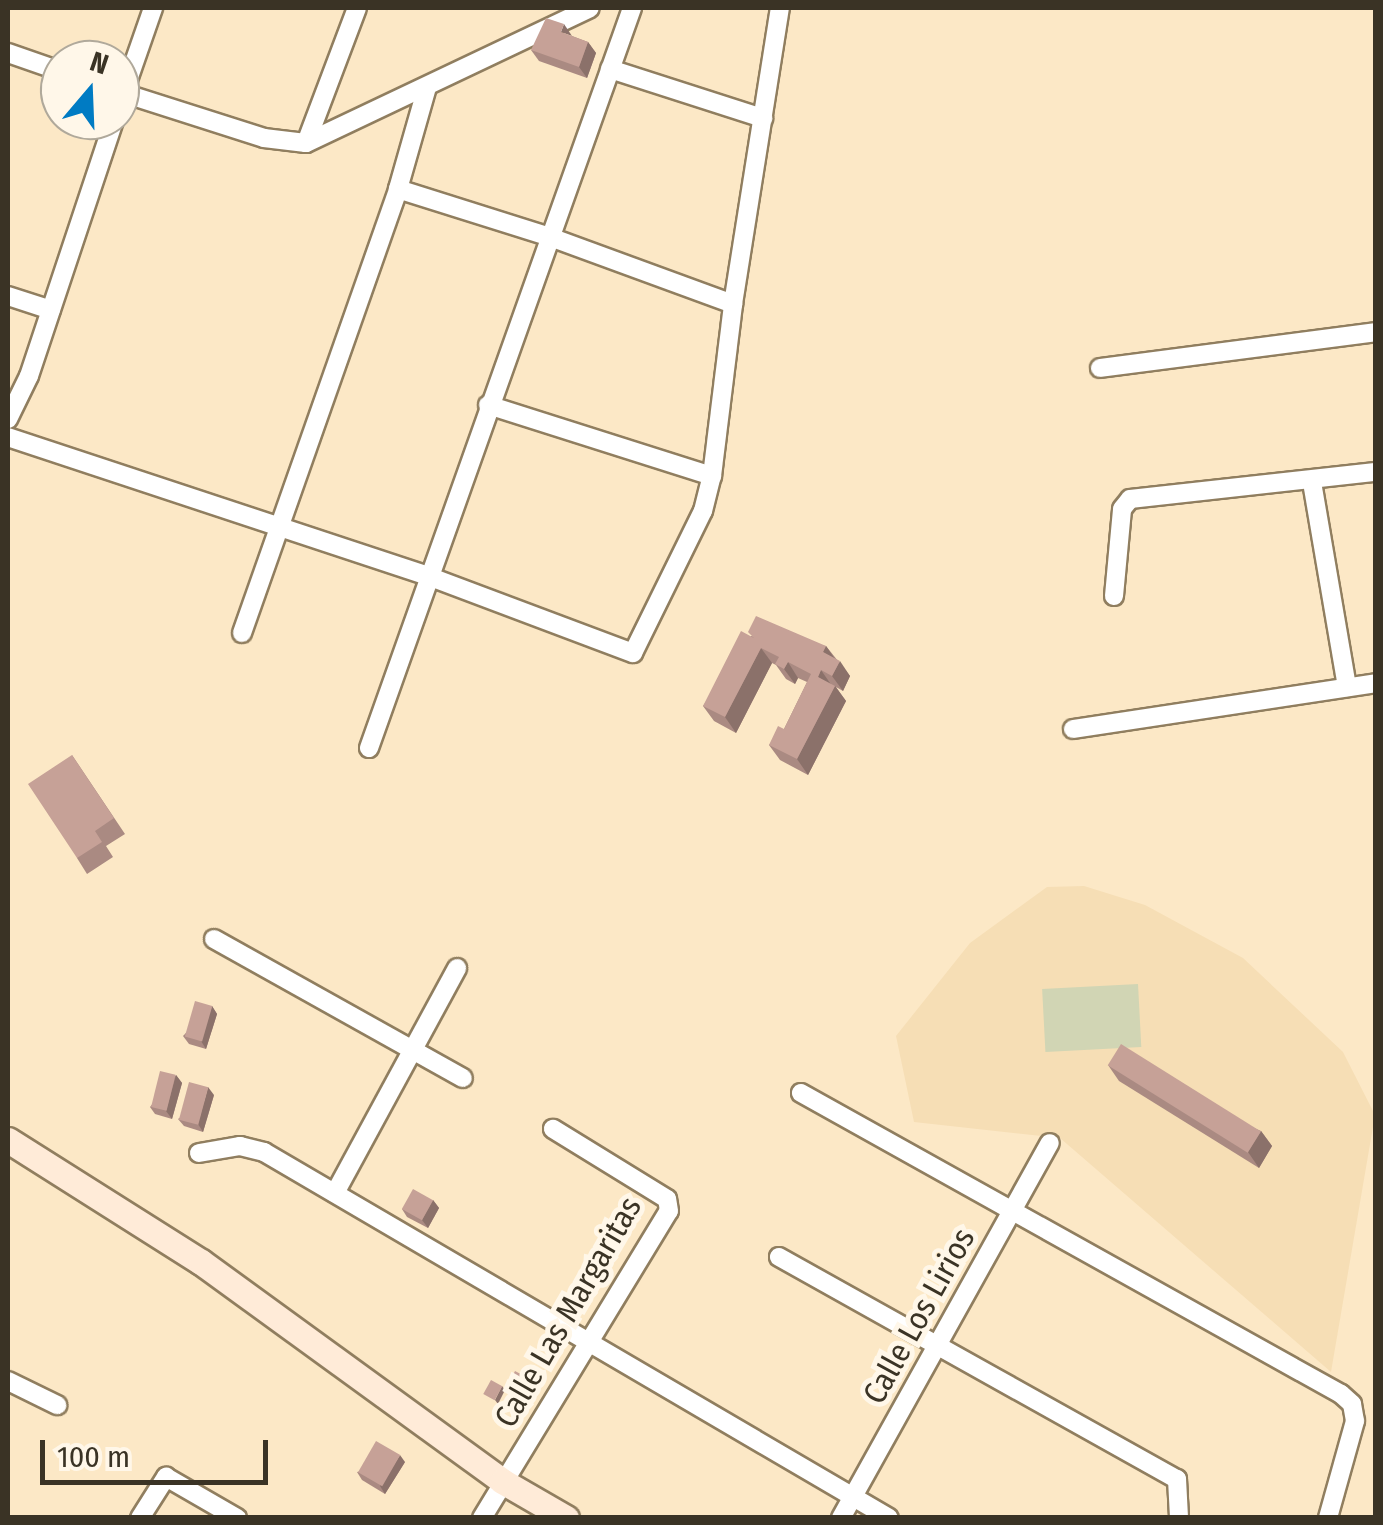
<!DOCTYPE html>
<html>
<head>
<meta charset="utf-8">
<style>
  body { margin:0 }
  #map { position:relative; width:1383px; height:1525px; overflow:hidden; background:#fce8c6; font-family:"Fira Sans Condensed",sans-serif }
  div>[style] { position:absolute }
  [style*='--x'] { left:calc(var(--x)*1px); top:calc(var(--y)*1px); width:calc(var(--w)*1px); rotate:calc(var(--a)*1deg) }
  .built>* { inset:0; background:#f6deb5 }
  .green>* { inset:0; background:#d1d5b4; transform-origin:0 0 }
  .roads { filter:drop-shadow(2px 0 #907e5f) drop-shadow(-2px 0 #907e5f) drop-shadow(0 2px #907e5f) drop-shadow(0 -2px #907e5f) }
  .street>* { height:18px; margin:-9px; padding:0 9px; transform-origin:9px; border-radius:9px; background:#fff }
  .secondary>* { height:25px; margin:-12.5px; padding:0 12.5px; transform-origin:12.5px; border-radius:12.5px; background:#ffebd8 }
  .wall>* { inset:0; background:#aa8a82 }
  .shaded-wall>* { inset:0; background:#8b716a }
  .building>* { inset:0; background:#c6a197; transform-origin:0 0 }
  span { translate:-50% -50%; white-space:nowrap; text-align:center; line-height:1.15; -webkit-text-stroke:10px #fff7e9; paint-order:stroke }
  .street-label { font-size:32px; color:#3a3325 }
  .frame { position:absolute; inset:0; border:10px solid #3a3325; pointer-events:none }
  .north { position:absolute; left:40px; top:40px; width:100px; height:100px; box-sizing:border-box; background:#fff7e9; border:2px solid #b0a99b; border-radius:50%; rotate:19deg; font-size:28px; font-weight:700; line-height:40px; text-align:center; color:#3a3325 }
  .north::after { content:''; display:block; margin:auto; width:35px; height:45px; background:#007bc3; clip-path:polygon(50% 0,100% 100%,50% 72%,0 100%) }
  .scale { position:absolute; left:40px; top:1440px; width:228px; height:45px; box-sizing:border-box; border:5px solid #3a3325; border-top:0; padding-left:12px; font-size:30px; line-height:35px; white-space:nowrap; color:#3a3325; -webkit-text-stroke:8px #fff7e9; paint-order:stroke }
</style>
</head>
<body>
<div id="map">
  <div class="built">
    <i style="clip-path:polygon(1084px 886px,1145px 905px,1243px 958px,1343px 1052px,1375px 1115px,1331px 1372px,1060px 1138px,914px 1122px,896px 1036px,970px 943px,1047px 887px)"></i>
  </div>
  <div class="green">
    <i style="left:1138px;top:984px;width:63px;height:96px;rotate:87deg"></i>
  </div>
  <div class="roads">
    <div class="street">
      <i style="--x:8;--y:53;--w:55;--a:19.1"></i>
      <i style="--x:610;--y:69;--w:161;--a:17.8"></i>
      <i style="--x:120;--y:92;--w:151;--a:17.7"></i>
      <i style="--x:264;--y:138;--w:42;--a:6.8"></i>
      <i style="--x:306;--y:143;--w:314;--a:-25.4"></i>
      <i style="--x:120;--y:103;--w:101;--a:-70.8"></i>
      <i style="--x:306;--y:143;--w:144;--a:-69.3"></i>
      <i style="--x:398;--y:189;--w:159;--a:17.5"></i>
      <i style="--x:550;--y:237;--w:195;--a:20.1"></i>
      <i style="--x:8;--y:296;--w:45;--a:18"></i>
      <i style="--x:1100;--y:368;--w:278;--a:-7.4"></i>
      <i style="--x:488;--y:405;--w:235;--a:17.6"></i>
      <i style="--x:8;--y:419;--w:48;--a:-64"></i>
      <i style="--x:29;--y:376;--w:270;--a:-71.6"></i>
      <i style="--x:8;--y:437;--w:442;--a:18.3"></i>
      <i style="--x:428;--y:576;--w:219;--a:20.6"></i>
      <i style="--x:633;--y:653;--w:158;--a:-63.8"></i>
      <i style="--x:703;--y:511;--w:36;--a:-76"></i>
      <i style="--x:712;--y:476;--w:173;--a:-83"></i>
      <i style="--x:733;--y:304;--w:300;--a:-81"></i>
      <i style="--x:1312;--y:482;--w:208;--a:80.3"></i>
      <i style="--x:1114;--y:596;--w:87;--a:-84.7"></i>
      <i style="--x:1122;--y:509;--w:13;--a:-51"></i>
      <i style="--x:1130;--y:499;--w:247;--a:-6.3"></i>
      <i style="--x:242;--y:633;--w:471;--a:-70.6"></i>
      <i style="--x:398;--y:189;--w:106;--a:-74.1"></i>
      <i style="--x:1073;--y:729;--w:306;--a:-8.6"></i>
      <i style="--x:369;--y:748;--w:785;--a:-70.43"></i>
      <i style="--x:214;--y:939;--w:285;--a:29.2"></i>
      <i style="--x:801;--y:1093;--w:618;--a:29.14"></i>
      <i style="--x:1341;--y:1394;--w:15;--a:42"></i>
      <i style="--x:1352;--y:1404;--w:17;--a:80"></i>
      <i style="--x:1355;--y:1421;--w:101;--a:105.6"></i>
      <i style="--x:199;--y:1153;--w:42;--a:-9.7"></i>
      <i style="--x:240;--y:1146;--w:25;--a:14"></i>
      <i style="--x:264;--y:1152;--w:724;--a:30.35"></i>
      <i style="--x:335;--y:1193;--w:256;--a:-61.5"></i>
      <i style="--x:779;--y:1257;--w:456;--a:29.2"></i>
      <i style="--x:1177;--y:1479;--w:39;--a:87"></i>
      <i style="--x:8;--y:1381;--w:55;--a:26.1"></i>
      <i style="--x:140;--y:1518;--w:49;--a:-57.6"></i>
      <i style="--x:166;--y:1477;--w:82;--a:30"></i>
      <i style="--x:482;--y:1518;--w:359;--a:-58.7"></i>
      <i style="--x:669;--y:1211;--w:12;--a:-99"></i>
      <i style="--x:667;--y:1199;--w:134;--a:-148.4"></i>
      <i style="--x:841;--y:1518;--w:429;--a:-60.9"></i>
    </div>
    <div class="secondary">
      <i style="--x:8;--y:1140;--w:228;--a:32.3"></i>
      <i style="--x:201;--y:1262;--w:372;--a:36"></i>
      <i style="--x:502;--y:1481;--w:74;--a:30"></i>
    </div>
  </div>
  <div class="wall">
    <i style="clip-path:polygon(572px 36px,588px 42px,596px 53px,587px 78px,539px 61px,531px 50px)"></i>
    <i style="clip-path:polygon(751px 636px,826px 646px,850px 676px,843px 691px,836px 687px,846px 701px,808px 775px,780px 760px,769px 745px,784px 729px,807px 682px,798px 678px,795px 684px,786px 679px,776px 665px,772px 663px,736px 733px,714px 721px,703px 706px)"></i>
    <i style="clip-path:polygon(72px 755px,125px 834px,106px 846px,113px 857px,87px 874px,77px 858px)"></i>
    <i style="clip-path:polygon(212px 1006px,217px 1014px,206px 1049px,189px 1044px,183px 1036px)"></i>
    <i style="clip-path:polygon(1108px 1065px,1261px 1131px,1272px 1146px,1259px 1168px,1119px 1081px)"></i>
    <i style="clip-path:polygon(176px 1075px,182px 1083px,172px 1119px,155px 1114px,150px 1107px)"></i>
    <i style="clip-path:polygon(214px 1095px,203px 1132px,184px 1126px,178px 1119px)"></i>
    <i style="clip-path:polygon(433px 1200px,439px 1208px,428px 1228px,407px 1217px,402px 1209px)"></i>
    <i style="clip-path:polygon(405px 1462px,385px 1494px,362px 1480px,357px 1472px)"></i>
  </div>
  <div class="shaded-wall">
    <i style="clip-path:polygon(564px 24px,572px 36px,561px 32px)"></i>
    <i style="clip-path:polygon(588px 42px,596px 53px,587px 78px,579px 67px)"></i>
    <i style="clip-path:polygon(826px 646px,837px 662px,823px 652px)"></i>
    <i style="clip-path:polygon(761px 648px,772px 663px,736px 733px,725px 717px)"></i>
    <i style="clip-path:polygon(840px 661px,850px 676px,843px 691px,832px 676px)"></i>
    <i style="clip-path:polygon(788px 662px,798px 678px,795px 684px,784px 669px)"></i>
    <i style="clip-path:polygon(821px 670px,832px 686px,818px 677px)"></i>
    <i style="clip-path:polygon(835px 686px,846px 701px,808px 775px,797px 759px)"></i>
    <i style="clip-path:polygon(212px 1006px,217px 1014px,206px 1049px,201px 1041px)"></i>
    <i style="clip-path:polygon(176px 1075px,182px 1083px,172px 1119px,166px 1111px)"></i>
    <i style="clip-path:polygon(208px 1087px,214px 1095px,203px 1132px,198px 1124px)"></i>
    <i style="clip-path:polygon(1261px 1131px,1272px 1146px,1259px 1168px,1248px 1152px)"></i>
    <i style="clip-path:polygon(433px 1200px,439px 1208px,428px 1228px,422px 1220px)"></i>
    <i style="clip-path:polygon(528px 1378px,531px 1381px,524px 1396px,521px 1392px)"></i>
    <i style="clip-path:polygon(502px 1386px,505px 1390px,498px 1404px,495px 1400px)"></i>
    <i style="clip-path:polygon(400px 1455px,405px 1462px,385px 1494px,380px 1486px)"></i>
  </div>
  <div class="building">
    <i style="clip-path:polygon(546px 18px,564px 24px,561px 32px,588px 42px,579px 67px,531px 50px)"></i>
    <i style="clip-path:polygon(756px 616px,826px 646px,823px 652px,840px 661px,832px 676px,821px 670px,818px 677px,835px 686px,797px 759px,769px 745px,778px 726px,784px 729px,811px 674px,788px 662px,784px 669px,775px 664px,779px 657px,761px 648px,725px 717px,703px 706px,741px 631px,754px 638px,748px 632px)"></i>
    <i style="clip-path:polygon(72px 755px,114px 818px,95px 831px,102px 842px,77px 858px,28px 784px)"></i>
    <i style="left:195px;top:1001px;width:18px;height:37px;rotate:16deg"></i>
    <i style="left:1121px;top:1044px;width:165px;height:25px;rotate:32deg"></i>
    <i style="left:160px;top:1071px;width:16px;height:37px;rotate:14deg"></i>
    <i style="left:189px;top:1082px;width:20px;height:39px;rotate:15deg"></i>
    <i style="left:413px;top:1189px;width:23px;height:23px;rotate:29deg"></i>
    <i style="left:515px;top:1371px;width:15px;height:16px;rotate:28deg"></i>
    <i style="left:491px;top:1380px;width:13px;height:16px;rotate:29deg"></i>
    <i style="left:376px;top:1441px;width:28px;height:36px;rotate:30deg"></i>
  </div>
  <div class="street-label">
    <span style="left:568px;top:1312px;rotate:-60deg">Calle Las Margaritas</span>
    <span style="left:919px;top:1316px;rotate:-61deg">Calle Los Lirios</span>
  </div>
  <div class="frame"></div>
  <div class="north">N</div>
  <div class="scale">100 m</div>
</div>
</body>
</html>
